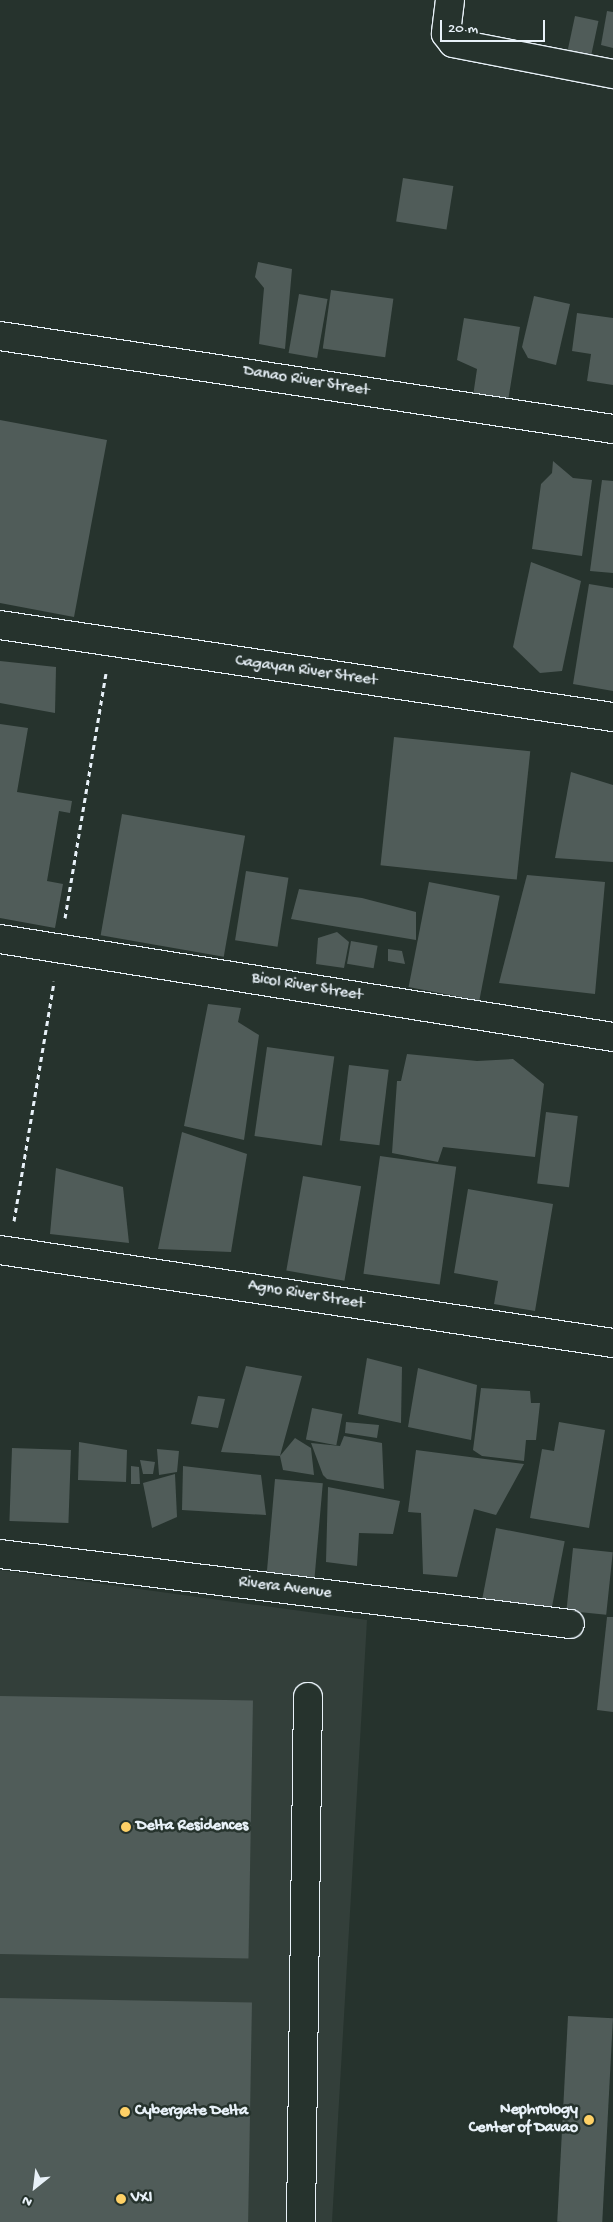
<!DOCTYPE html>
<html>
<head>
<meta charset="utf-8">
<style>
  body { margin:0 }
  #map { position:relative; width:613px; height:2222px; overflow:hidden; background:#26332d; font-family:"Gochi Hand",sans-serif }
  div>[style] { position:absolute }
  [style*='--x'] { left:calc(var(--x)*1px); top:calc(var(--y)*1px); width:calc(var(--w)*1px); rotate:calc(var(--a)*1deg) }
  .built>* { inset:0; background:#333f3a }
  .building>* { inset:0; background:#505c59; transform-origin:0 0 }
  .path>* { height:3px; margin-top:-1.5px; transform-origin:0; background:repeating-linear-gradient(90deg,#e8f1f8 0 5px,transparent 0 9px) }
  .roads { filter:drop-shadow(1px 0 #e8f1f8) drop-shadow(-1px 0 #e8f1f8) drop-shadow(0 1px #e8f1f8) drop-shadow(0 -1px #e8f1f8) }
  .minor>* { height:28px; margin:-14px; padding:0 14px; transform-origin:14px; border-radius:14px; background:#26332d }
  .dots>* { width:14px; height:14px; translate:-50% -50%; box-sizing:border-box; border:2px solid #26332d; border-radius:50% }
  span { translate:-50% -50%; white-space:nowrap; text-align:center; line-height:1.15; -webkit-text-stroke:5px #26332d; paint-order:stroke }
  .street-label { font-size:16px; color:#e8f1f8 }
  .poi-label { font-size:16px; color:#e8f1f8; font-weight:700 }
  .left { translate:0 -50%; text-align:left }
  .right { translate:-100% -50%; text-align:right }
  .north { position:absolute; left:10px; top:2162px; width:50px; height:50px; -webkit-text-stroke:4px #26332d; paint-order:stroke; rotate:209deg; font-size:14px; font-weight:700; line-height:20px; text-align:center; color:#e8f1f8 }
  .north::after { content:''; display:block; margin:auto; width:18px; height:22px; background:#e8f1f8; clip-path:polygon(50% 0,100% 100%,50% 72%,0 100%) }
  .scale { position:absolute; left:440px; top:20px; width:105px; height:22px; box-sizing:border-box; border:2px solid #e8f1f8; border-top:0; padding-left:6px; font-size:15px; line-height:18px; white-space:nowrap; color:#e8f1f8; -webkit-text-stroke:4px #26332d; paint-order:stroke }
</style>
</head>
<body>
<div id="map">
  <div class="built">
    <i style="clip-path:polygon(0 1570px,367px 1620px,332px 2222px,0 2222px)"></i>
  </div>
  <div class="building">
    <i style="clip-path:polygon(607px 11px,613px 12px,613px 48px,601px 45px)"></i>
    <i style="left:575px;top:16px;width:24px;height:41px;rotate:12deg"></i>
    <i style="left:403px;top:178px;width:51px;height:44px;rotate:9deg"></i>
    <i style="clip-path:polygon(258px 262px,292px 269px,285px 349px,259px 344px,264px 288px,255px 277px)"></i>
    <i style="left:331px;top:290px;width:63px;height:59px;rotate:8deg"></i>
    <i style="left:299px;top:294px;width:29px;height:60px;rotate:10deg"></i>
    <i style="clip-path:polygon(534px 296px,570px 304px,556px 365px,528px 358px,522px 347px)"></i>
    <i style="clip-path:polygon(577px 313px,613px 318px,613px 385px,587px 381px,591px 354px,572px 351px)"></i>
    <i style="clip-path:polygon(464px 318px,520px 327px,508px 401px,473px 396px,477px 369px,457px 360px)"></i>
    <i style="clip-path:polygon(0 420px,107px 440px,74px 617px,0 603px)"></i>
    <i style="clip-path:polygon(553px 461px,573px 478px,592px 480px,582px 556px,532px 549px,541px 484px,552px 473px)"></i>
    <i style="clip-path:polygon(602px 480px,613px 481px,613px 573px,590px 571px)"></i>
    <i style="clip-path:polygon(531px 562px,581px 581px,562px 671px,540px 673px,513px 647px)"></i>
    <i style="clip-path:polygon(589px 584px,613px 588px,613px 691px,573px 684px)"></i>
    <i style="clip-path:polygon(0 661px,56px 667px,55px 713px,0 703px)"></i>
    <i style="clip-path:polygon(0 724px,28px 728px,17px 792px,72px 801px,70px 813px,59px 811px,47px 881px,63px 884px,55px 928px,0 918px)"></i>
    <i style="left:394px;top:737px;width:137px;height:129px;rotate:6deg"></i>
    <i style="clip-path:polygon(571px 772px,613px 785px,613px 862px,555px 858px)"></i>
    <i style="left:122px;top:814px;width:125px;height:123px;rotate:10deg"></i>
    <i style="left:246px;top:871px;width:43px;height:70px;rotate:9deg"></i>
    <i style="clip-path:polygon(527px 875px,605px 882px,595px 994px,499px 983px)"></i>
    <i style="left:429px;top:882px;width:72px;height:107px;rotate:11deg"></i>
    <i style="clip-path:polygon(299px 889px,362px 898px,416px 912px,416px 940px,291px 919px)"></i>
    <i style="clip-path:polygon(337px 932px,349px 942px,344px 968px,316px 964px,318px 938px)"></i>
    <i style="left:351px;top:941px;width:27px;height:23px;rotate:10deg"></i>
    <i style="clip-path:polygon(388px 949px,402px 951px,405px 964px,388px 961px)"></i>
    <i style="clip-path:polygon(208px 1004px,241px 1008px,238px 1022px,259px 1035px,244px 1140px,184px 1126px)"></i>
    <i style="left:267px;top:1047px;width:68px;height:90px;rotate:8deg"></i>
    <i style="clip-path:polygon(407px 1054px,477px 1061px,513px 1059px,544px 1084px,535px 1157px,443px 1147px,438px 1162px,392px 1153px,397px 1081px,401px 1081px)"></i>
    <i style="left:349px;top:1065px;width:40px;height:76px;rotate:7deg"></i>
    <i style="left:546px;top:1112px;width:32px;height:72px;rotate:7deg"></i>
    <i style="clip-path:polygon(182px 1132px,247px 1154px,231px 1252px,158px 1249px)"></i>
    <i style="left:380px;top:1156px;width:77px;height:119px;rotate:8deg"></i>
    <i style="clip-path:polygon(56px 1168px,123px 1187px,129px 1243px,50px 1234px)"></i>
    <i style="left:303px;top:1176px;width:59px;height:96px;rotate:10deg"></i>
    <i style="clip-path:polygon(468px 1189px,553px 1204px,535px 1311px,494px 1304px,498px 1281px,454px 1273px)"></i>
    <i style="clip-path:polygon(367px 1358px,402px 1367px,401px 1423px,358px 1414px)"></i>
    <i style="clip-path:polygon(246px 1366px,302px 1376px,280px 1456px,295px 1438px,311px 1448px,314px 1475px,283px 1470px,280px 1456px,221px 1452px)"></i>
    <i style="clip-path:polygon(418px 1368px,477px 1385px,471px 1440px,408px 1427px)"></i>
    <i style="clip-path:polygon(481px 1388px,530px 1391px,531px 1403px,540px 1403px,536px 1440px,526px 1440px,524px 1461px,482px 1456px,473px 1450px)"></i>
    <i style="clip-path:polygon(198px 1396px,225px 1399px,218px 1428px,191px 1424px)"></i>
    <i style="left:312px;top:1408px;width:31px;height:32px;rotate:11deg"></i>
    <i style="clip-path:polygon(346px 1422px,379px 1425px,377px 1438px,345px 1433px)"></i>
    <i style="clip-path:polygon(559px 1422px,605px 1430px,589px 1528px,530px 1518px,542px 1449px,554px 1451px)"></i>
    <i style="clip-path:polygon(344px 1436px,382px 1443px,384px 1489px,327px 1479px,323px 1475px,311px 1443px,340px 1446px)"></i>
    <i style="clip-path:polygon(79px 1442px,127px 1450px,126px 1482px,78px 1480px)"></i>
    <i style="left:12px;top:1448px;width:59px;height:73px;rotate:2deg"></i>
    <i style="clip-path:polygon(157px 1449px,179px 1451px,177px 1472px,159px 1475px)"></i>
    <i style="clip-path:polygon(416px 1450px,524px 1464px,496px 1515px,474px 1509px,457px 1577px,423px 1574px,421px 1513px,408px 1512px)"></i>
    <i style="clip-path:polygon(140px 1460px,155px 1462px,153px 1474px,143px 1474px)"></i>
    <i style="clip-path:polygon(131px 1466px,139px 1467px,140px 1484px,131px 1484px)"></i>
    <i style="clip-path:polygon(183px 1466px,261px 1475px,266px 1515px,182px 1510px)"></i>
    <i style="clip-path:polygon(175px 1474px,177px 1517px,152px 1528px,143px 1483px)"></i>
    <i style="left:275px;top:1479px;width:48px;height:95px;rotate:5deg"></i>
    <i style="clip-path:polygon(328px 1487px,400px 1501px,393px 1534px,359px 1533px,357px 1566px,326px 1562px)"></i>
    <i style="left:496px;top:1528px;width:70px;height:72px;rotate:11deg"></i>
    <i style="left:573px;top:1548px;width:40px;height:63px;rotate:6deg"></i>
    <i style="clip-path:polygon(607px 1617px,613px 1617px,613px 1712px,597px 1710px)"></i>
    <i style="left:0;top:1696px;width:253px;height:258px;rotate:1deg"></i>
    <i style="left:0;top:1998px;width:252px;height:224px;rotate:1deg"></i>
    <i style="left:568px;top:2016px;width:45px;height:206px;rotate:3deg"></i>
  </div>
  <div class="path">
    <i style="--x:65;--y:918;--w:248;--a:-80.5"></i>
    <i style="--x:14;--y:1221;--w:243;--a:-80.5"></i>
  </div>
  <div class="roads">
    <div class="minor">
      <i style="--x:450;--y:0;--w:34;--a:97"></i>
      <i style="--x:446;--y:34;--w:11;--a:52"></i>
      <i style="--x:453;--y:43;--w:163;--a:11"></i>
      <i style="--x:0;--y:336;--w:620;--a:8.63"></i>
      <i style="--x:0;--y:625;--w:620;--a:8.54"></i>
      <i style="--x:0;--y:939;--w:621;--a:9.08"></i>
      <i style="--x:0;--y:1250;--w:620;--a:8.63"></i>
      <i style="--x:0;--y:1554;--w:574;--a:7"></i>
      <i style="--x:301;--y:2222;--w:525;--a:-89.24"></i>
    </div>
  </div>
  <div class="dots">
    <i style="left:126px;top:1827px;background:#ffd166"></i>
    <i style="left:125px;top:2112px;background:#ffd166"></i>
    <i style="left:589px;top:2120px;background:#ffd166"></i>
    <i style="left:121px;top:2199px;background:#ffd166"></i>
  </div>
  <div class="street-label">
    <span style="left:306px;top:382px;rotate:9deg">Danao River Street</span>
    <span style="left:306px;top:672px;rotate:8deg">Cagayan River Street</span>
    <span style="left:307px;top:988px;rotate:9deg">Bicol River Street</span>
    <span style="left:306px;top:1296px;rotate:9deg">Agno River Street</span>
    <span style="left:285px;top:1589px;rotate:7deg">Rivera Avenue</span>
  </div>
  <div class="poi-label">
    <span class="left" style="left:136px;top:1827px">Delta Residences</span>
    <span class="right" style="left:578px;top:2120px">Nephrology<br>Center of Davao</span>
    <span class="left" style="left:135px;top:2112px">Cybergate Delta</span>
    <span class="left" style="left:131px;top:2199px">VXI</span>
  </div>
  <div class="north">N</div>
  <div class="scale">20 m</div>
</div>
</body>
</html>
